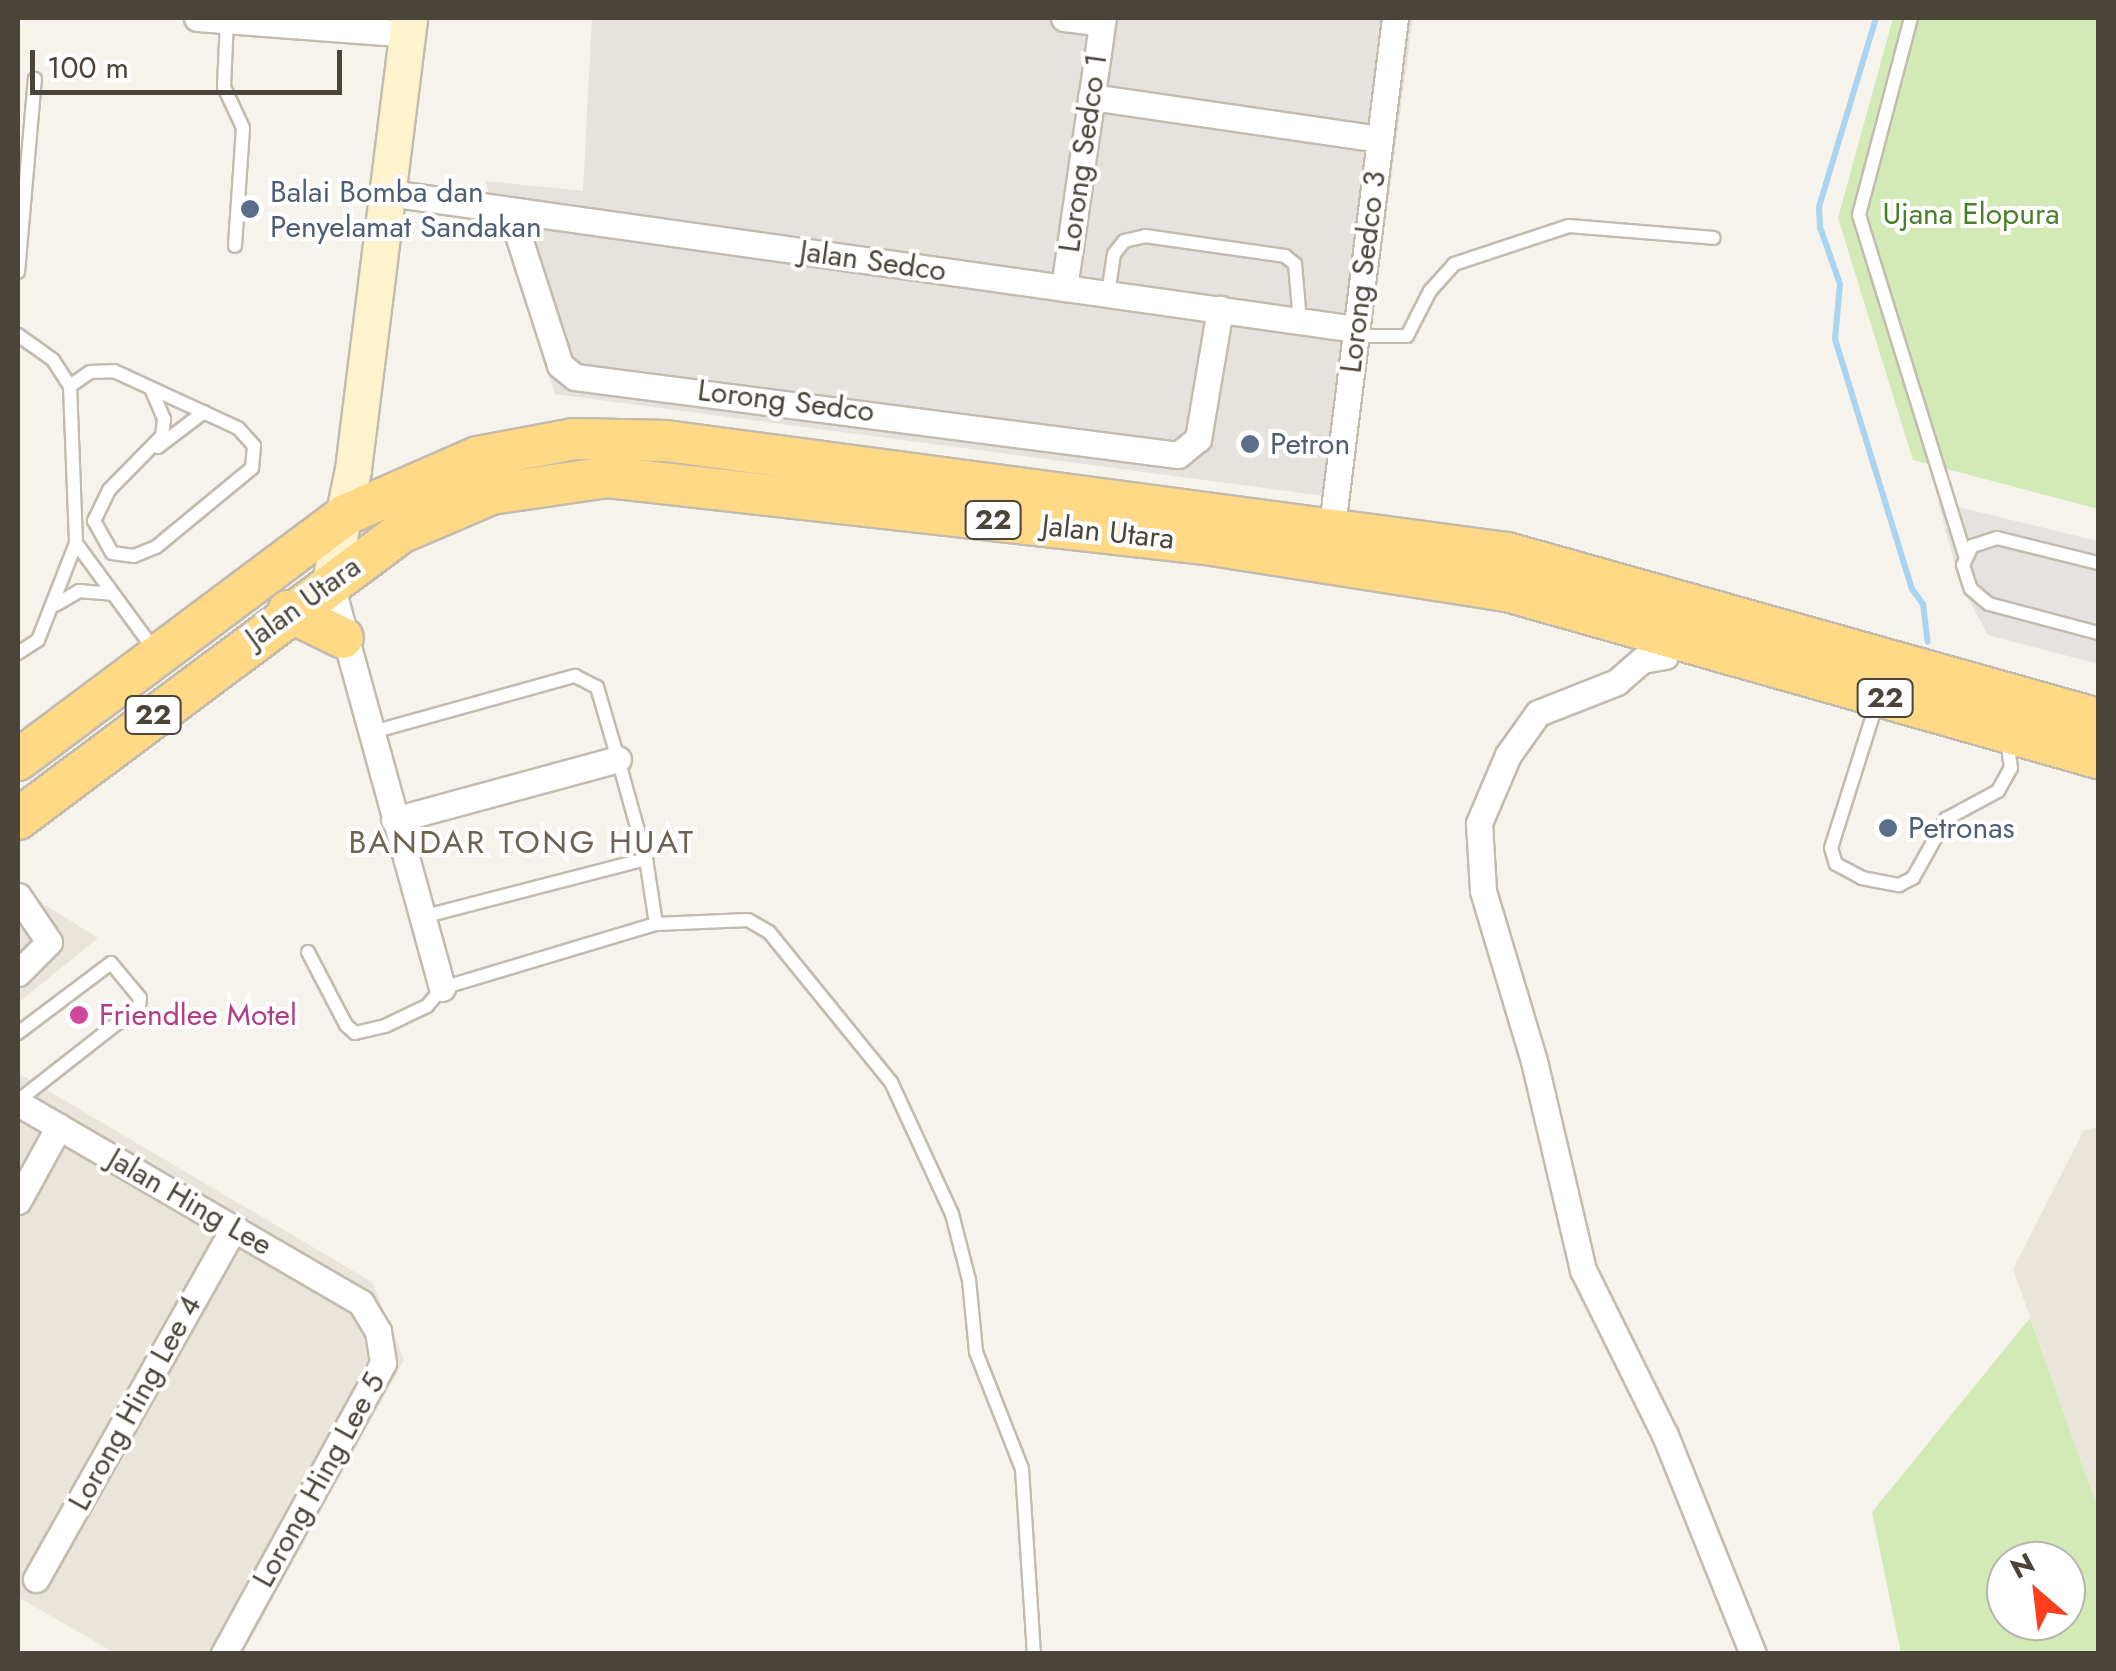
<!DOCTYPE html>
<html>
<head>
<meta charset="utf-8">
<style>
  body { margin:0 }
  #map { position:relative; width:2116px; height:1671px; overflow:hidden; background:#f6f3ec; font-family:Jost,sans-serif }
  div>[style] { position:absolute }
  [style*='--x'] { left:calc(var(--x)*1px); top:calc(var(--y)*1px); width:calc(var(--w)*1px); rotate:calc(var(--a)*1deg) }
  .residential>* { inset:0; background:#eae5da }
  .industrial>* { inset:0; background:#e6e2dd }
  .green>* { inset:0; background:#d2eab5 }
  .parking>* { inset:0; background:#e5e3e0 }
  .stream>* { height:6px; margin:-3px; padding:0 3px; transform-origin:3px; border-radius:3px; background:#a9d4f2 }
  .roads { filter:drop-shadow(2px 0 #c2bbae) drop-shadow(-2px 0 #c2bbae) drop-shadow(0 2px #c2bbae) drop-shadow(0 -2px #c2bbae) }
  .service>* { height:12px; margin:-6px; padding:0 6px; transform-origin:6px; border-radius:6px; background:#fff }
  .minor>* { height:25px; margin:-12.5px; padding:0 12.5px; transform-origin:12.5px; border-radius:12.5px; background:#fff }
  .secondary>* { height:35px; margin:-17.5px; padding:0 17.5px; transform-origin:17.5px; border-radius:17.5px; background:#fff3cd }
  .trunk>* { height:40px; margin:-20px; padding:0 20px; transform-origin:20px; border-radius:20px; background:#ffd985 }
  .dots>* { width:28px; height:28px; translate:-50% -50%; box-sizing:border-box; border:5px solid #fff; border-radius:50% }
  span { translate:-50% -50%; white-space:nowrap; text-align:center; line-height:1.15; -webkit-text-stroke:8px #fff; paint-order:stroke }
  .shield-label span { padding:2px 8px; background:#fff; border:2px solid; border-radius:8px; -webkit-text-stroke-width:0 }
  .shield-label { font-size:28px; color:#4b4439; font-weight:700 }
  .street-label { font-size:30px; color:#4b4439 }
  .service-label { font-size:30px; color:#4e5e75 }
  .left { translate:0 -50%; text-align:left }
  .park-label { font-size:30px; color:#4a7f2a }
  .hotel-label { font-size:30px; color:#b23c85 }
  .neighbourhood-label { font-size:32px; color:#6e6250; letter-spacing:2.5px }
  .frame { position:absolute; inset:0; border:20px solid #4b4439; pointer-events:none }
  .north { position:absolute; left:1986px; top:1541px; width:100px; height:100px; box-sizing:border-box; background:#fff; border:2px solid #b7b4b0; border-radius:50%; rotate:332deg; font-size:28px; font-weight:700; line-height:40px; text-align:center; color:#4b4439 }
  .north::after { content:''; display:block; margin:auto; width:35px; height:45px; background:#fc3f1d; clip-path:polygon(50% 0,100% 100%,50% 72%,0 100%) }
  .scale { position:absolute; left:30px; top:50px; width:312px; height:45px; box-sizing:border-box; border:5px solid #4b4439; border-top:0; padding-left:12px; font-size:30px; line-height:35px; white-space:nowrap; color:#4b4439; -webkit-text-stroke:8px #fff; paint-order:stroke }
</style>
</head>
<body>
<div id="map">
  <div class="residential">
    <i style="clip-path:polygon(18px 888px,98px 938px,18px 1003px)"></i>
    <i style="clip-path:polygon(18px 1073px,372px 1282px,404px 1360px,243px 1653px,115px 1653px,18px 1597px)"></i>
    <i style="clip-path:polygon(2098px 1127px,2098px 1509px,2013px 1269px,2084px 1130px)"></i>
  </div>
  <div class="industrial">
    <i style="clip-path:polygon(592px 18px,1413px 18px,1348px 499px,555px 394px,485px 181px,583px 191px)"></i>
  </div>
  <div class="green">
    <i style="clip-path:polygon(1893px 18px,2098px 18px,2098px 509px,1913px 460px,1838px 218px)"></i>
    <i style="clip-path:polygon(evenodd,2030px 1318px,2098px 1509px,2098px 1653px,1901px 1653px,1872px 1512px,2030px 1318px,2006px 1561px,2066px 1561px,2066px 1621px,2006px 1621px,2006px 1561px)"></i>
  </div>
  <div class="parking">
    <i style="clip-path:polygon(1938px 502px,2098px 541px,2098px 664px,1988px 635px,1960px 583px)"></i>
  </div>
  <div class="stream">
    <i style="--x:1876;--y:18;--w:197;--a:106.8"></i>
    <i style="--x:1819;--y:207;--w:20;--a:87"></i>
    <i style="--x:1820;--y:227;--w:60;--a:70.7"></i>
    <i style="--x:1840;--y:284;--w:55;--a:95.2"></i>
    <i style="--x:1835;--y:339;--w:262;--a:72.9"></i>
    <i style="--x:1912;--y:589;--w:19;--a:54"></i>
    <i style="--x:1923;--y:604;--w:38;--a:83"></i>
  </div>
  <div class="roads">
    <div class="service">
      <i style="--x:1911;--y:18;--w:204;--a:104.8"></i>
      <i style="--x:1859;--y:215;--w:357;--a:72.7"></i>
      <i style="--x:227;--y:20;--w:67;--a:92.6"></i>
      <i style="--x:224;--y:87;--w:45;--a:65.1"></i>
      <i style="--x:243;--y:128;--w:118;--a:93.9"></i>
      <i style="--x:18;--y:272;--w:194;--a:-85"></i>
      <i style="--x:1108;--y:294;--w:40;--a:-81.5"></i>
      <i style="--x:1114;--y:254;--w:16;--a:-52"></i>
      <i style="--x:1124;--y:241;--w:22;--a:-13"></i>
      <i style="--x:1145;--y:236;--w:141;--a:8.1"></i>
      <i style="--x:1285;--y:256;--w:13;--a:39"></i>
      <i style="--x:1295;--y:264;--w:57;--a:85"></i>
      <i style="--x:18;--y:335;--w:43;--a:35.5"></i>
      <i style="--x:53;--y:360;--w:31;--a:57"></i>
      <i style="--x:70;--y:386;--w:157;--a:87.8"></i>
      <i style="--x:76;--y:543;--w:134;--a:53.8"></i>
      <i style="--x:1355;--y:336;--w:52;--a:0"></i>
      <i style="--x:1407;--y:336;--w:51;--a:-62.9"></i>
      <i style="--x:1430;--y:291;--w:36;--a:-48"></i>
      <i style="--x:1454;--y:264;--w:121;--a:-18.3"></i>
      <i style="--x:1569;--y:226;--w:145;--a:4.7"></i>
      <i style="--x:70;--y:386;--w:24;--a:-35"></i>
      <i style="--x:90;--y:372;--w:24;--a:-2"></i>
      <i style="--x:114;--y:371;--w:136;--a:24.7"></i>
      <i style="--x:238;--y:428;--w:24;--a:48"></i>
      <i style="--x:254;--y:446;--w:22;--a:95"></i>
      <i style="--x:252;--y:468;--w:124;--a:140.5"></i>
      <i style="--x:156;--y:547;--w:24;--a:158"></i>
      <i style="--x:134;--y:556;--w:22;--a:-172"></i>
      <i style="--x:112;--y:553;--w:37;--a:-119"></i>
      <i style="--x:94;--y:521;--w:34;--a:-64"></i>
      <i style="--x:109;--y:490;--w:76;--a:-45.5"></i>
      <i style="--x:162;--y:436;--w:17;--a:-83"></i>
      <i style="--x:164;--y:419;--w:33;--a:-113"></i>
      <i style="--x:158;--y:447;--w:58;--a:-37.3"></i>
      <i style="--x:2098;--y:563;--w:104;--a:-166.1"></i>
      <i style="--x:1997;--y:538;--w:26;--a:162"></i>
      <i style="--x:1972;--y:546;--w:21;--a:115"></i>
      <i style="--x:1963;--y:565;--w:25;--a:72"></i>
      <i style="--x:1971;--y:589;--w:23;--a:40"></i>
      <i style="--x:1989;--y:604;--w:113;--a:14.9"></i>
      <i style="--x:55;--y:605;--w:28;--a:-30"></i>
      <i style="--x:79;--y:591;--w:33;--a:5"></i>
      <i style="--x:18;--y:653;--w:24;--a:-33"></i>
      <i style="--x:38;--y:640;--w:104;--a:-68.6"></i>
      <i style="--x:1873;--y:715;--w:139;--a:107.5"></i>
      <i style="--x:1831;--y:848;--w:17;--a:73"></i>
      <i style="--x:1836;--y:864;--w:30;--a:28"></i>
      <i style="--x:1862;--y:878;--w:38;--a:11"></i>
      <i style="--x:1899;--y:885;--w:16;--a:-27"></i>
      <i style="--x:1913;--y:878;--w:68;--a:-60.8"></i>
      <i style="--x:1946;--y:819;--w:59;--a:-28.3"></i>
      <i style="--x:1998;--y:791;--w:26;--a:-61"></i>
      <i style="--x:2011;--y:768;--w:14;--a:-98"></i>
      <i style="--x:369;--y:733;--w:214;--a:-15.5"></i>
      <i style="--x:575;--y:676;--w:25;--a:27"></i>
      <i style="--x:597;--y:687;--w:75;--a:73.7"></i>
      <i style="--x:618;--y:759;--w:104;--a:74.4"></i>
      <i style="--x:646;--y:859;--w:231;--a:165.5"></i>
      <i style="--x:656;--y:924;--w:92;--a:-2.5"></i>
      <i style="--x:748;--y:920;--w:24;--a:30"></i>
      <i style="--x:769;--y:932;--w:193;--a:50.9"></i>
      <i style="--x:891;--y:1082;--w:145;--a:65.2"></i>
      <i style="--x:952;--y:1214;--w:68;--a:75.6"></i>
      <i style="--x:969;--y:1280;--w:72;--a:84.4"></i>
      <i style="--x:976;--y:1352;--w:126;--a:68.5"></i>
      <i style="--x:1022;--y:1469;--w:185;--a:86.3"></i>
      <i style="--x:308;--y:952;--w:82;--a:62.5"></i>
      <i style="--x:346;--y:1025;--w:12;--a:42"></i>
      <i style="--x:355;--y:1033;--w:31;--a:-13"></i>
      <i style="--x:385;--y:1026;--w:47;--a:-25.5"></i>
      <i style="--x:427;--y:1006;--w:23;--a:-50"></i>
      <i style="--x:442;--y:988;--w:223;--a:-16.7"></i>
      <i style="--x:656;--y:924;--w:66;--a:-98.7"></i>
      <i style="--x:18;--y:1033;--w:116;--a:-37"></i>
      <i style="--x:111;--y:963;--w:45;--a:50.4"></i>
      <i style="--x:140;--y:998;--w:8;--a:97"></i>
      <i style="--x:139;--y:1006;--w:154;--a:141.9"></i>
    </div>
    <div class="minor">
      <i style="--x:197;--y:18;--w:212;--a:4.3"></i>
      <i style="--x:1064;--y:18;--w:38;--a:7"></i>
      <i style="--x:1091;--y:97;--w:292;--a:8.3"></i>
      <i style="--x:389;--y:193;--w:977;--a:8.01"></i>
      <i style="--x:510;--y:210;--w:163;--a:72.1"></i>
      <i style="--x:560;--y:365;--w:19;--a:39"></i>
      <i style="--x:575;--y:377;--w:608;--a:7.37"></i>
      <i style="--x:1178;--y:455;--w:26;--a:-39"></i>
      <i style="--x:1198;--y:439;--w:132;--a:-80.4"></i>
      <i style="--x:1064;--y:288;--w:273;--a:-81.8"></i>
      <i style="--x:1332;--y:526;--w:512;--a:-82.93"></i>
      <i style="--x:330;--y:581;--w:422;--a:74.6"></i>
      <i style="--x:1665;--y:656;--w:23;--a:170"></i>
      <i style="--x:1642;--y:660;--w:33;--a:139"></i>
      <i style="--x:1617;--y:682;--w:85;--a:158.6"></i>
      <i style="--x:1538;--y:713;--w:52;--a:125.5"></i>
      <i style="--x:1508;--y:755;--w:74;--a:113.1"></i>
      <i style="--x:1479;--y:823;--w:68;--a:86.6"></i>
      <i style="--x:1483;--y:891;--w:177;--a:73.3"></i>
      <i style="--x:1534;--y:1061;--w:215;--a:76.8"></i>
      <i style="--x:1583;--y:1270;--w:184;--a:63.6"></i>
      <i style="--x:1665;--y:1435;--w:236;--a:68.1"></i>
      <i style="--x:394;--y:820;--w:232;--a:-15.2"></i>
      <i style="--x:18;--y:896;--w:55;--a:56"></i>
      <i style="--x:49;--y:942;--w:44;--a:135"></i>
      <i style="--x:18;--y:1103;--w:397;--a:30.2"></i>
      <i style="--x:361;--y:1303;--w:33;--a:59"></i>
      <i style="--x:378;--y:1331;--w:32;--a:81"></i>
      <i style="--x:383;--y:1363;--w:332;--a:118.7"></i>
      <i style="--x:18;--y:1201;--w:85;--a:-61.3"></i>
      <i style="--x:36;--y:1579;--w:404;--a:-60.6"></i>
    </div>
    <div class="secondary">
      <i style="--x:330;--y:581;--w:114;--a:-78.4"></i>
      <i style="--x:353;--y:469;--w:454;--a:-82.9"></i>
    </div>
    <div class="trunk">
      <i style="--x:288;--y:611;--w:61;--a:26.1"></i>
      <i style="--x:18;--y:760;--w:409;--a:-36.8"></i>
      <i style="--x:345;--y:515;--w:145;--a:-23.6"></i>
      <i style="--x:478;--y:457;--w:98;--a:-10.6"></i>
      <i style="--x:574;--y:439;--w:92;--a:1.2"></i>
      <i style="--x:666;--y:441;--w:848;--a:7.59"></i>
      <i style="--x:1507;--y:553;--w:614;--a:15.69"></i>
      <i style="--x:18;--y:819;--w:477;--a:-36.8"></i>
      <i style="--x:400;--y:533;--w:99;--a:-23.2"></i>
      <i style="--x:491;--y:494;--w:118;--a:-8.3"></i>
      <i style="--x:608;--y:477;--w:602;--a:6.39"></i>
      <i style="--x:1206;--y:544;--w:305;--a:8.9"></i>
      <i style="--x:1507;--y:591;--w:614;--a:15.78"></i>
    </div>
  </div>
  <div class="dots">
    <i style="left:250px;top:209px;background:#5c6f8a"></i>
    <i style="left:1250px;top:444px;background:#5c6f8a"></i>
    <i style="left:1888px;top:828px;background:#5c6f8a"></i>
    <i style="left:79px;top:1015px;background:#d1479c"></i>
  </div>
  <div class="shield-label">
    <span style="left:993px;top:520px">22</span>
    <span style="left:1885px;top:698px">22</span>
    <span style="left:153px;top:715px">22</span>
  </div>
  <div class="street-label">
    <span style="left:1083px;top:153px;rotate:-82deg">Lorong Sedco 1</span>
    <span style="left:873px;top:261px;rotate:8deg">Jalan Sedco</span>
    <span style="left:1363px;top:272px;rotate:-83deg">Lorong Sedco 3</span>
    <span style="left:786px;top:401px;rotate:7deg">Lorong Sedco</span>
    <span style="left:1108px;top:532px;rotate:6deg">Jalan Utara</span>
    <span style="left:303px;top:602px;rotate:-36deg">Jalan Utara</span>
    <span style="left:190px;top:1202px;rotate:30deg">Jalan Hing Lee</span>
    <span style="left:135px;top:1403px;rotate:-61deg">Lorong Hing Lee 4</span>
    <span style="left:319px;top:1480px;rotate:-61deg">Lorong Hing Lee 5</span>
  </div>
  <div class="service-label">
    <span class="left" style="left:270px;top:209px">Balai Bomba dan<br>Penyelamat Sandakan</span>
    <span class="left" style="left:1270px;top:444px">Petron</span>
    <span class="left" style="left:1908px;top:828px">Petronas</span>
  </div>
  <div class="park-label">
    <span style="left:1971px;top:214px">Ujana Elopura</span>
  </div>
  <div class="hotel-label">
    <span class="left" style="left:99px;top:1015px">Friendlee Motel</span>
  </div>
  <div class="neighbourhood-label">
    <span style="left:522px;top:842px">BANDAR TONG HUAT</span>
  </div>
  <div class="frame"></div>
  <div class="north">N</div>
  <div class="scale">100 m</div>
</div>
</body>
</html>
